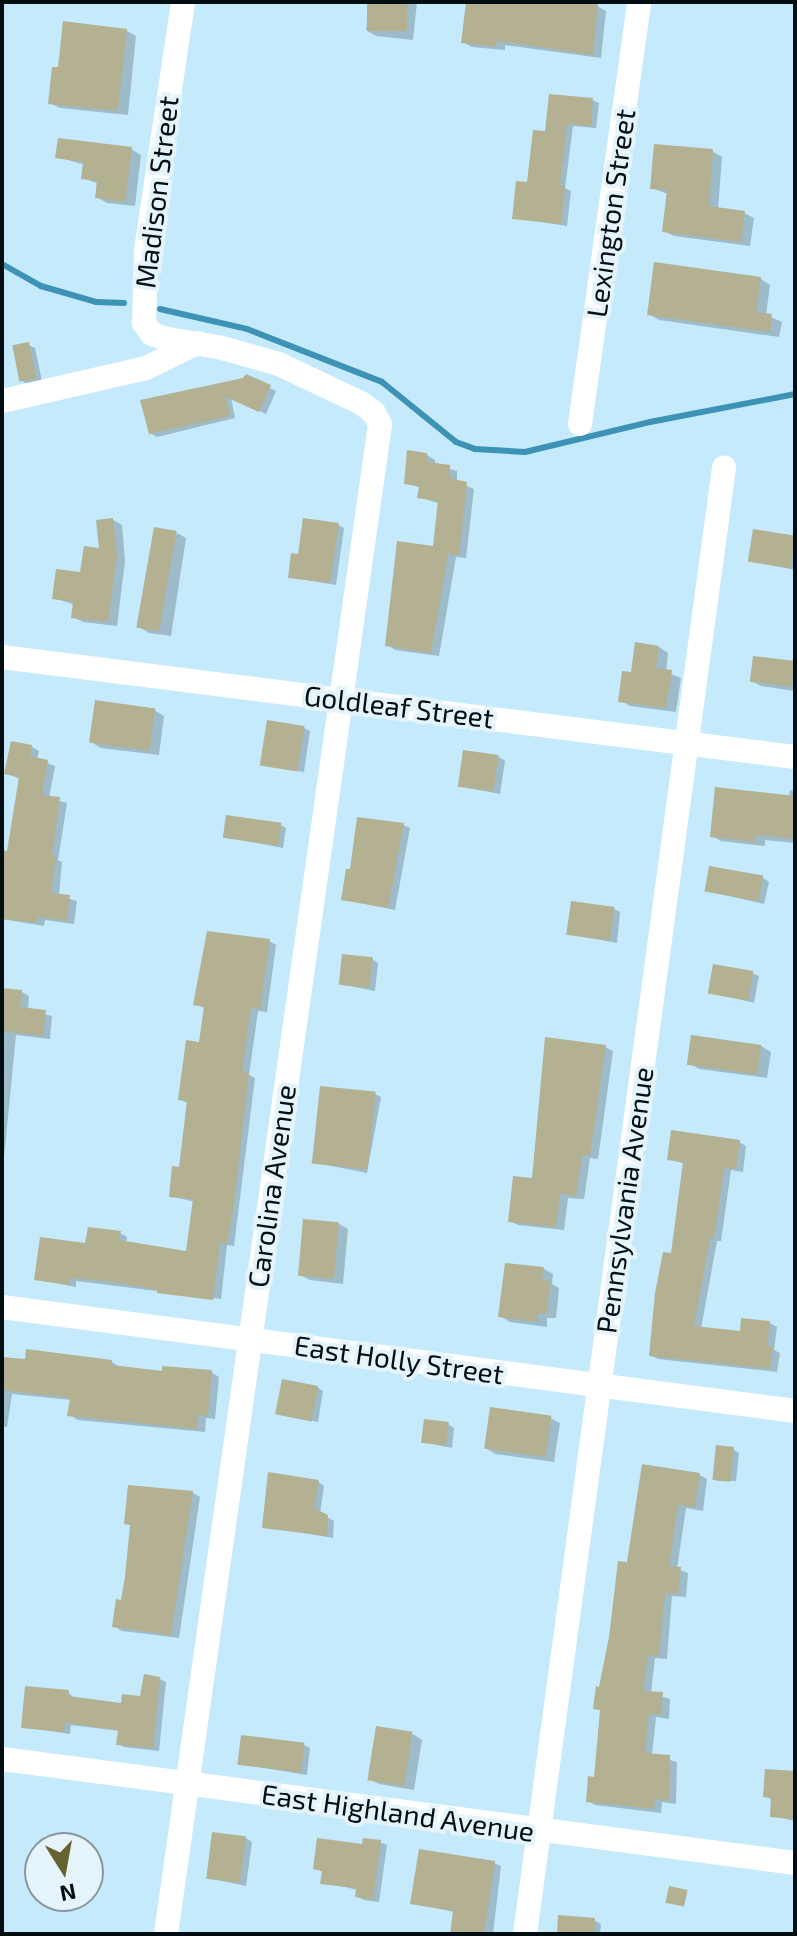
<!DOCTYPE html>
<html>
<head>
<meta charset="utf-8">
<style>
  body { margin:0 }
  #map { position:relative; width:797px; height:1936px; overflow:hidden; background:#c5eafc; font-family:"Exo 2",sans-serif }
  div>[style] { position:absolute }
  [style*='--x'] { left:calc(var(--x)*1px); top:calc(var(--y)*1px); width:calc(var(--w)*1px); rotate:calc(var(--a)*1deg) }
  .shadow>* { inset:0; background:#0003 }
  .stream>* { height:6px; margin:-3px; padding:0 3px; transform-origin:3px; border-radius:3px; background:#3d93b6 }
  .building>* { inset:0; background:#b3b191; transform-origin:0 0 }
  .street>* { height:24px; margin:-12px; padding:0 12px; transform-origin:12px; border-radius:12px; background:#fff }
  span { translate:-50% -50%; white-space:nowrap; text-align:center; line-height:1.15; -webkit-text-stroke:8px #e5f3fa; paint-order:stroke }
  .street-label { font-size:28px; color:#030e13 }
  .frame { position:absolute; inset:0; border:4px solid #030e13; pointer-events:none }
  .north { position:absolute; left:24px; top:1832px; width:80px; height:80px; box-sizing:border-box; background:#e5f3fa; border:2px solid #8b979e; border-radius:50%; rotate:169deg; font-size:22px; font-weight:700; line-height:32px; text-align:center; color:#030e13 }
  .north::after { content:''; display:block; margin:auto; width:28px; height:36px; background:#676330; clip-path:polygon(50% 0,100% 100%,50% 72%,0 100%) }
</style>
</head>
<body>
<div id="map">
  <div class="shadow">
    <i style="clip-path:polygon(369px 2px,417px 2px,413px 40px,376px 36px,366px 30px)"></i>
    <i style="clip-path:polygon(468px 2px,562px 2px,597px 6px,606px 11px,601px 58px,505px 45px,505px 50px,472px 47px,463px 42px)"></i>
    <i style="clip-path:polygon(127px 31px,136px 36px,128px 115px,60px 108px,50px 103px,60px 69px)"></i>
    <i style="clip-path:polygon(592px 100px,599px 103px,596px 128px,573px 126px,565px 188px,571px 191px,567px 226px,514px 218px,547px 133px)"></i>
    <i style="clip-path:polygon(131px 149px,141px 155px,135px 206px,107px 203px,97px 197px,99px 184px,83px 178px,85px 165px,58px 157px)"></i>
    <i style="clip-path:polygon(712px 151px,722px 157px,718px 210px,744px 213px,754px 218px,750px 246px,674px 236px,664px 231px,668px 194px,652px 188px)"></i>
    <i style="clip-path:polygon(761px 279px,770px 285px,766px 315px,782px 322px,779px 337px,659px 320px,649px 314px)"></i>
    <i style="clip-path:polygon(28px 345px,35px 348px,42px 381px,27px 384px,21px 380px)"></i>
    <i style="clip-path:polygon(247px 376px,276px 391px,266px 414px,231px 398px,235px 418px,157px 437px,150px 433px)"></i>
    <i style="clip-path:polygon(427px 455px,435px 460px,435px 465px,457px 471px,457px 482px,474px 489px,466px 558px,456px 557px,439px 656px,395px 650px,388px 645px,434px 548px,440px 504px,419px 497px,421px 488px,406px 483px)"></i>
    <i style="clip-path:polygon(113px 520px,122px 525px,125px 561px,117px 626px,83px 622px,73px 617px,75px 605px,55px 598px,82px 574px,101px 550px)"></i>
    <i style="clip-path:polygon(338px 525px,344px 528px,336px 585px,290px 577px,300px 556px)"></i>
    <i style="clip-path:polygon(177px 533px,186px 538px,171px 636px,149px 633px,139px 627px)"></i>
    <i style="clip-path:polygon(795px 538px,795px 570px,750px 561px)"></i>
    <i style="clip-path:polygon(659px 647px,668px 653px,666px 672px,681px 678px,676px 712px,630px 706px,620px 700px,633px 674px)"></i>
    <i style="clip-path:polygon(795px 663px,795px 691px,761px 686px,752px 681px)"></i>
    <i style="clip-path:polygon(154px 710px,164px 716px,159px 755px,101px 748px,91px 742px)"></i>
    <i style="clip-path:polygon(304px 728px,310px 731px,304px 772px,262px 764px)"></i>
    <i style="clip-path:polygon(32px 747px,39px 751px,37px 759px,55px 766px,49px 798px,67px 803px,58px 860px,62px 862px,59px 896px,77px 901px,74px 924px,45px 920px,44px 926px,2px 919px,2px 852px,9px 853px,20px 779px,6px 773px)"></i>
    <i style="clip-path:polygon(499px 757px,505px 761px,500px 794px,459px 786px)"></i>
    <i style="clip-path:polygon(790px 790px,795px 791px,795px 843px,765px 840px,765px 846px,721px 841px,712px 836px,789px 797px)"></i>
    <i style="clip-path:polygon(280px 825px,286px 828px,283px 848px,225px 837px)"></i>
    <i style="clip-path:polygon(403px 825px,410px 828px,395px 910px,343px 899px)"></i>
    <i style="clip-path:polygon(763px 878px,769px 882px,764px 904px,707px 891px)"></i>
    <i style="clip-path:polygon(614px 909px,620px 912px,617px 943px,569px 934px)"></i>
    <i style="clip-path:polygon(269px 941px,276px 945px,267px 1012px,258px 1011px,249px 1075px,255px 1078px,234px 1246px,227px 1245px,221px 1299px,76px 1281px,76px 1287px,36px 1279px,87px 1245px,120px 1233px,127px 1237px,126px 1243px,187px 1253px,195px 1202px,171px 1196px,181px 1169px,187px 1103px,180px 1099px,201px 1044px,205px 1008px,195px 1004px)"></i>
    <i style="clip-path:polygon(372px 959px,378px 963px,375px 991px,340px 984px)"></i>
    <i style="clip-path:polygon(752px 973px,759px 976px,754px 1003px,710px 992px)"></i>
    <i style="clip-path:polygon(2px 990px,22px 992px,29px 996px,28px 1010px,52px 1016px,50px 1039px,16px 1035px,2px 1178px)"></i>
    <i style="clip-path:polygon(761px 1046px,771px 1052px,767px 1078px,699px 1069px,689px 1063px)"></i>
    <i style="clip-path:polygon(605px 1047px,613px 1051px,598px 1159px,590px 1158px,584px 1199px,568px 1198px,564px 1230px,518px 1225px,510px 1221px)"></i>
    <i style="clip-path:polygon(375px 1094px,381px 1097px,367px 1173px,311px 1162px)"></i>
    <i style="clip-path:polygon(739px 1142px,746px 1146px,743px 1172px,731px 1170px,721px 1241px,717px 1241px,701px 1329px,741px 1333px,770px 1323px,777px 1327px,774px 1350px,780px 1353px,777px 1372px,658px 1359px,651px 1355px,672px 1255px,685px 1164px,669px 1159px)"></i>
    <i style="clip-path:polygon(339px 1224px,348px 1229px,343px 1284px,310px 1280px,300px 1275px)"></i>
    <i style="clip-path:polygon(544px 1269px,553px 1274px,552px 1284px,559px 1288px,556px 1318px,547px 1318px,547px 1327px,510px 1322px,500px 1316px)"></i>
    <i style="clip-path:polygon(2px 1359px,112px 1362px,120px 1367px,164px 1373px,211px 1372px,219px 1377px,215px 1419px,206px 1418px,205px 1432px,78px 1420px,70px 1415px,71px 1400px,12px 1394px,7px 1427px,2px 1426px)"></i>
    <i style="clip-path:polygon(317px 1387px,323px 1391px,318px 1422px,278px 1413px)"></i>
    <i style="clip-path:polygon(550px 1418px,560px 1423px,554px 1462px,495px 1454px,486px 1448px)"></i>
    <i style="clip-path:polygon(448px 1424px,454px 1428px,452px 1448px,423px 1442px)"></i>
    <i style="clip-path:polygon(733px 1449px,739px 1453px,736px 1481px,718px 1481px,714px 1479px)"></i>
    <i style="clip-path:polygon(700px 1475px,707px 1479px,703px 1511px,686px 1508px,677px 1569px,688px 1573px,686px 1597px,672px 1596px,667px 1659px,655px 1658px,651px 1693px,670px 1699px,669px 1719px,656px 1717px,652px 1755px,677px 1762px,676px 1804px,662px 1802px,661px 1813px,595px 1805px,588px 1801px,596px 1779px,602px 1711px,596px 1708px,629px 1564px)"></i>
    <i style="clip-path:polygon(318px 1482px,324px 1486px,320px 1513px,334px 1521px,333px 1538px,264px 1526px)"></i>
    <i style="clip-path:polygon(129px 1487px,193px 1493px,200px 1497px,179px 1638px,122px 1631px,114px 1626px,122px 1602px,132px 1526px,126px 1523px)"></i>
    <i style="clip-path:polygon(160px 1679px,166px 1682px,159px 1751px,124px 1747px,118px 1744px,120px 1731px,71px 1725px,70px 1734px,23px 1727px,68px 1692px,74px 1698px,123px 1705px,142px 1698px)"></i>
    <i style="clip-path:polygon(413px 1734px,422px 1740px,414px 1790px,379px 1784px,369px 1779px)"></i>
    <i style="clip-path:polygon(304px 1745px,310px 1748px,307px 1775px,240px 1764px)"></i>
    <i style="clip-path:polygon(767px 1771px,795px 1773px,795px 1821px,772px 1816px,772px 1800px,765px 1796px)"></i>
    <i style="clip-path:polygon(246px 1838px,252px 1842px,246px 1886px,208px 1878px)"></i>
    <i style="clip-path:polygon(380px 1842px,387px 1845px,379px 1902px,364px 1900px,357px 1896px,358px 1890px,322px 1882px,323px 1872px,315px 1868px)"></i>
    <i style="clip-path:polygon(494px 1863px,501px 1866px,493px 1934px,452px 1934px,455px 1912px,412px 1903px)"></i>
    <i style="clip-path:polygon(594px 1920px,601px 1924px,600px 1934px,559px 1934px)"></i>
  </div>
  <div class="stream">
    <i style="--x:2;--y:264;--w:45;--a:29.4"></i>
    <i style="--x:41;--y:286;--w:57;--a:16.2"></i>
    <i style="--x:96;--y:302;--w:28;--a:2"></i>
    <i style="--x:160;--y:309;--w:89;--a:12.9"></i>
    <i style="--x:247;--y:329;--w:145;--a:21.4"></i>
    <i style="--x:382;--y:382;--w:95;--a:39"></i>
    <i style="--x:456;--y:442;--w:20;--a:20"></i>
    <i style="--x:475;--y:449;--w:50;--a:3.4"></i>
    <i style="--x:525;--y:452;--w:129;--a:-13.5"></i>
    <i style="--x:650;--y:422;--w:148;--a:-10.9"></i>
  </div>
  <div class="building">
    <i style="left:367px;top:2px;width:40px;height:29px"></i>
    <i style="clip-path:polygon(466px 2px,598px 4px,593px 55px,497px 41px,496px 47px,461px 43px)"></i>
    <i style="clip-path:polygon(63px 21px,127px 29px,118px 111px,48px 104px,52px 67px,58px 67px)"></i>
    <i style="clip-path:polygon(549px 94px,593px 98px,591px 126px,567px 124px,560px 185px,565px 186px,561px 224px,512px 219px,516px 181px,527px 182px,533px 130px,545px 131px)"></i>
    <i style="clip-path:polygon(58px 138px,132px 147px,125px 202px,95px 198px,97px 181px,81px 179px,83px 162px,55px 158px)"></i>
    <i style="clip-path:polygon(654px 144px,713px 149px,709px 206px,745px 211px,741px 242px,662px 232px,667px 190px,650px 189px)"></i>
    <i style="clip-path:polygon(654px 262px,761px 277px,756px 312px,772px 314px,770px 332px,647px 315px)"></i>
    <i style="left:29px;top:342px;width:37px;height:17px;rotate:79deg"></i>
    <i style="clip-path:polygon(246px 374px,271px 385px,259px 412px,226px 397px,230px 416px,149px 434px,140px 400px,243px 378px)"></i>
    <i style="clip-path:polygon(407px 450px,427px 453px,428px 462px,450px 465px,450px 478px,467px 482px,459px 555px,448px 554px,431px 653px,385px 646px,397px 541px,433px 546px,438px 501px,417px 498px,419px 486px,404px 484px)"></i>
    <i style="clip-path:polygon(113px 518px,117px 555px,108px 622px,71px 618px,73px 602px,52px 599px,56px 569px,80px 572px,84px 546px,99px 548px,96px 520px)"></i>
    <i style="clip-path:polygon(303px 518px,339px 523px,330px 583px,288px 578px,291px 553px,298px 554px)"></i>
    <i style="left:154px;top:527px;width:23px;height:102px;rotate:10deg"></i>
    <i style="left:753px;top:529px;width:43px;height:33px;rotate:9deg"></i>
    <i style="clip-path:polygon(635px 642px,659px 646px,656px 668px,672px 670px,666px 708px,618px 702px,622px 671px,631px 672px)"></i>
    <i style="left:753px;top:656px;width:42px;height:26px;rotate:7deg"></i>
    <i style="left:95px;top:700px;width:61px;height:43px;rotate:8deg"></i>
    <i style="left:267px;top:720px;width:38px;height:46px;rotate:9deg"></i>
    <i style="clip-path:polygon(11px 741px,32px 745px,30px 756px,48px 760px,42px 795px,60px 797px,52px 856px,56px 856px,51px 893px,70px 895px,67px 921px,38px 917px,37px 923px,2px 919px,2px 850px,7px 851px,19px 777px,4px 774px)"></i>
    <i style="left:463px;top:750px;width:36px;height:37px;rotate:8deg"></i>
    <i style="clip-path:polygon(715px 787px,795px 796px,795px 839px,756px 835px,755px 842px,710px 837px)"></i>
    <i style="left:226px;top:815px;width:56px;height:23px;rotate:8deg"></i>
    <i style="clip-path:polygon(357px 817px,404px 823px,388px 908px,341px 900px,346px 869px,350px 869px)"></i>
    <i style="left:709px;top:866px;width:55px;height:26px;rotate:10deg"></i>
    <i style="left:571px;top:901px;width:44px;height:34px;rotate:8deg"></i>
    <i style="clip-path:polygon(207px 931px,270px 939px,260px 1009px,251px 1008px,242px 1071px,249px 1072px,234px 1203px,227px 1244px,220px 1243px,213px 1300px,157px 1293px,157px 1290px,114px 1282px,70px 1278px,69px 1285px,34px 1280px,40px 1237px,85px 1243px,88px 1227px,121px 1231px,119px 1240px,186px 1251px,193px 1199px,169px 1197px,172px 1166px,179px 1167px,187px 1101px,178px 1100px,186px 1040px,199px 1042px,204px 1007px,193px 1005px)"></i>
    <i style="left:342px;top:954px;width:31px;height:31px;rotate:6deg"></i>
    <i style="left:713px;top:964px;width:41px;height:30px;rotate:10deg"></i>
    <i style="clip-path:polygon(2px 988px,22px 990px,20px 1007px,46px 1010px,43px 1036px,2px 1031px)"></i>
    <i style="left:691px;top:1035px;width:71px;height:30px;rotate:8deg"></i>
    <i style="clip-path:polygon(545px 1037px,606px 1045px,590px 1156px,582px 1155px,576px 1196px,560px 1194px,556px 1227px,508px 1222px,513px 1176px,532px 1178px)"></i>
    <i style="left:320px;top:1086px;width:56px;height:78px;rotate:6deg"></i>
    <i style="clip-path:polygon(671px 1130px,740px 1140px,736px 1169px,724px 1168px,714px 1239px,710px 1238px,694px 1326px,740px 1331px,741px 1318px,770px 1321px,767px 1346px,773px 1347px,770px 1369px,649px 1356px,655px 1293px,663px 1252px,671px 1253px,683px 1162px,667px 1160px)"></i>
    <i style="left:303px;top:1219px;width:36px;height:57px;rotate:5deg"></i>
    <i style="clip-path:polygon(505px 1263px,544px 1267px,542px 1280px,550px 1281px,547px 1313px,538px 1314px,538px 1322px,498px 1317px)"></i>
    <i style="clip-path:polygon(26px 1349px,112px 1360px,112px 1365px,162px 1371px,162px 1366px,212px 1370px,208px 1416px,198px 1415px,197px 1429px,67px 1416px,70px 1398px,2px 1390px,2px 1357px,25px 1359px)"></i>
    <i style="left:282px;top:1379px;width:37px;height:36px;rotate:11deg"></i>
    <i style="left:490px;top:1407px;width:62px;height:42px;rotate:8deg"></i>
    <i style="left:424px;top:1419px;width:25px;height:24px;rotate:7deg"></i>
    <i style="left:716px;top:1445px;width:18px;height:35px;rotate:6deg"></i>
    <i style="clip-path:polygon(642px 1464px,700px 1473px,695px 1507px,678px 1505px,669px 1566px,681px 1567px,678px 1594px,665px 1593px,659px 1656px,648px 1655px,643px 1691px,663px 1692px,661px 1715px,649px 1714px,645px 1753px,670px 1755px,669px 1801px,655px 1799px,654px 1809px,586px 1802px,588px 1776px,594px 1777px,600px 1710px,593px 1709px,596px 1686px,599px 1687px,609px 1637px,618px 1561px,627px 1562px)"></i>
    <i style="clip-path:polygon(268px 1472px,319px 1480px,314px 1508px,328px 1515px,327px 1536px,262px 1528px)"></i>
    <i style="clip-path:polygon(128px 1485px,193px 1491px,171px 1635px,112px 1627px,116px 1599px,121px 1600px,125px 1577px,130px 1525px,124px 1524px)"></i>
    <i style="clip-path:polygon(144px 1674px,160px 1677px,153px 1748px,116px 1745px,118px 1730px,65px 1723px,64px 1732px,21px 1728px,25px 1686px,69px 1690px,68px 1696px,121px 1703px,122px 1694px,140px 1696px)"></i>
    <i style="left:376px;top:1726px;width:37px;height:55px;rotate:9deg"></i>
    <i style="left:241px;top:1735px;width:64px;height:30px;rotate:7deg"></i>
    <i style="clip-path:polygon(765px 1769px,795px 1771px,793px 1819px,770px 1817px,771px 1798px,763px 1797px)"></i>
    <i style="left:212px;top:1832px;width:34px;height:47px;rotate:7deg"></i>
    <i style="clip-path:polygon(317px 1838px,362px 1844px,363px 1838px,381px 1840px,373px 1900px,355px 1897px,356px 1888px,320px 1884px,322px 1871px,313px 1869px)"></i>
    <i style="clip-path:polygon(419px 1849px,495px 1861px,484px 1934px,450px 1934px,453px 1911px,410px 1904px)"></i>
    <i style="left:669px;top:1886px;width:19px;height:17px;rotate:12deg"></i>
    <i style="clip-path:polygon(558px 1915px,595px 1918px,594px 1934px,557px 1934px)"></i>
  </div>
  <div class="street">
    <i style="--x:2;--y:401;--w:148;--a:-12.9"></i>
    <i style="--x:146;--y:368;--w:57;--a:-26.1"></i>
    <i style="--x:580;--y:424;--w:426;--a:-82"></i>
    <i style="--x:2;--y:657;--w:799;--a:7.19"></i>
    <i style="--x:2;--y:1307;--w:800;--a:7.47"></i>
    <i style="--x:2;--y:1759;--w:800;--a:7.47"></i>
    <i style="--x:166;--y:1934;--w:1525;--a:-81.93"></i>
    <i style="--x:380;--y:424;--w:13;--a:-119"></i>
    <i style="--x:374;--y:413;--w:16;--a:-142"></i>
    <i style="--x:361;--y:403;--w:91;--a:-154.6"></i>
    <i style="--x:279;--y:364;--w:63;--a:-164.4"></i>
    <i style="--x:218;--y:347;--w:52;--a:-171.1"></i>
    <i style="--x:167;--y:339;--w:16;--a:-162"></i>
    <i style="--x:152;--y:334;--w:14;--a:-126"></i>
    <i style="--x:144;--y:323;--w:73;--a:-88.4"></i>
    <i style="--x:146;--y:250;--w:251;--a:-81.5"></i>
    <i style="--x:525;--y:1934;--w:1480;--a:-82.27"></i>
  </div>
  <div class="street-label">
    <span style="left:156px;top:192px;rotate:-83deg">Madison Street</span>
    <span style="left:610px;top:213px;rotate:-82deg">Lexington Street</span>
    <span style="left:399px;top:706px;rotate:7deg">Goldleaf Street</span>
    <span style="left:271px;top:1186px;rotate:-82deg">Carolina Avenue</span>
    <span style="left:624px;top:1200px;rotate:-82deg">Pennsylvania Avenue</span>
    <span style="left:399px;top:1359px;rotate:8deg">East Holly Street</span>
    <span style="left:398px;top:1812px;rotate:8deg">East Highland Avenue</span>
  </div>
  <div class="frame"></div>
  <div class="north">N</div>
</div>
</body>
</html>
